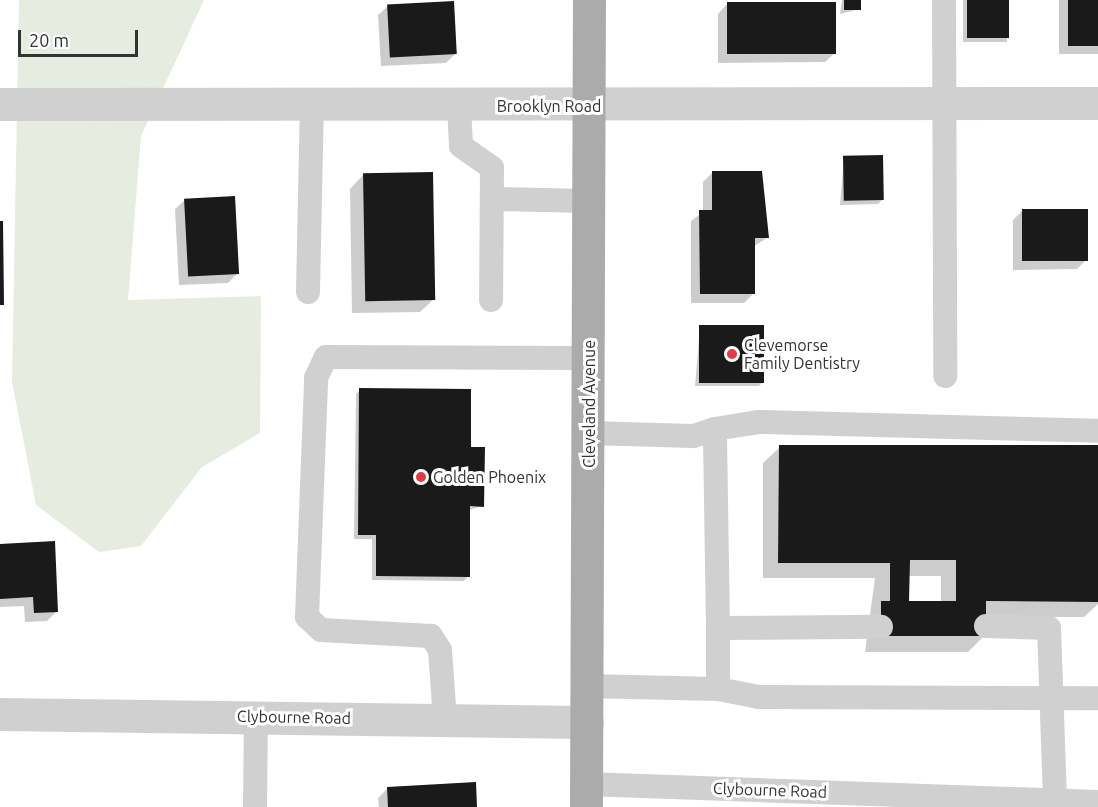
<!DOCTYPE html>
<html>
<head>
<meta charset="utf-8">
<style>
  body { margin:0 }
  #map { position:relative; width:1098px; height:807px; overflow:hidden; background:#fff; font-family:Ubuntu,sans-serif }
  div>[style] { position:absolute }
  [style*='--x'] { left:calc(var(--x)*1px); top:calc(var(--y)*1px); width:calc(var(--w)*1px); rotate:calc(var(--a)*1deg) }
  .green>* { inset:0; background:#e6ecdf }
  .shadow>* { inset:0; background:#0003; transform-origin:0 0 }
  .building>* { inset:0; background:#1a1a1a; transform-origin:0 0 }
  .lane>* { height:24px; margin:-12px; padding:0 12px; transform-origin:12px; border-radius:12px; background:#d0d0d0 }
  .street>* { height:33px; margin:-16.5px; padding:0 16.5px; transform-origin:16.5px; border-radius:16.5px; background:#d0d0d0 }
  .primary>* { height:33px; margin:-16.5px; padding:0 16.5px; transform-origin:16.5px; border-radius:16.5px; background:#ababab }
  .dots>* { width:16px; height:16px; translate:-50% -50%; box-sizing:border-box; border:3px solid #fff; border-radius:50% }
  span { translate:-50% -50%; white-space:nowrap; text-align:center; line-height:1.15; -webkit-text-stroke:6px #fff; paint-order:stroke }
  .street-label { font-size:16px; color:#333 }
  .poi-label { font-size:16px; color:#333 }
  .left { translate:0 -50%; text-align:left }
  .scale { position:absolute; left:18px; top:30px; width:120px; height:27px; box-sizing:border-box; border:3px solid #333; border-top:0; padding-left:8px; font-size:18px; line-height:21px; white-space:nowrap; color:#333; -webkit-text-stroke:4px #fff; paint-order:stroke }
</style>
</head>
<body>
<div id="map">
  <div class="green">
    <i style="clip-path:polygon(19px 0,204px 0,141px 136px,128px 300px,261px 296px,260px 433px,202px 467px,141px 546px,99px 552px,36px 505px,12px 382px)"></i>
  </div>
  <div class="shadow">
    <i style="clip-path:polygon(842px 0,859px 0,860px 9px,840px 14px)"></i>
    <i style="left:963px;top:0;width:44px;height:42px"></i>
    <i style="left:1059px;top:0;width:39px;height:54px"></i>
    <i style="clip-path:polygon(727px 4px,835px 53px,825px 62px,718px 63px,718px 14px)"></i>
    <i style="clip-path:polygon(388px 6px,455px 54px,446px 63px,381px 66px,378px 15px)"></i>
    <i style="clip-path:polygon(844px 158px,883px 199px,878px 204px,840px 205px)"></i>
    <i style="clip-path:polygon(713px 172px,768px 237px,753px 247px,753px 294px,744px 303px,691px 303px,691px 221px,703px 212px,703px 182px)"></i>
    <i style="clip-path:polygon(363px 175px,434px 299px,420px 312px,352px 313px,350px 189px)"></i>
    <i style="clip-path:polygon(185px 200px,238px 273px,228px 283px,179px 285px,175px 209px)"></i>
    <i style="clip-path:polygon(1022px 211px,1086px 260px,1077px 269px,1013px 270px,1013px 220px)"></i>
    <i style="clip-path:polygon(700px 327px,763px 382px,759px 386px,695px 386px)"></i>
    <i style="clip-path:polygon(360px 390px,469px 448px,483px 506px,469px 510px,468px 576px,464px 581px,372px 580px,372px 539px,354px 539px,356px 394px)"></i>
    <i style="clip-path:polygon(evenodd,780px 447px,1098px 447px,1098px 604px,1084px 617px,984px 617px,984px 636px,968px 652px,865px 652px,875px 578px,763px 578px,763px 463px,780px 447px,908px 576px,941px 576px,941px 603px,908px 603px,908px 576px)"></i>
    <i style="clip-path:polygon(0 545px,57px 611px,47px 621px,25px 622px,24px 606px,0 607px)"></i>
    <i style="clip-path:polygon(388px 788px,476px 807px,379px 807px,378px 798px)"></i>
  </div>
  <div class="building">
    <i style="left:844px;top:0;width:17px;height:10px"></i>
    <i style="left:967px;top:0;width:42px;height:38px"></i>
    <i style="left:1068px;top:0;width:30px;height:46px"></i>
    <i style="left:454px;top:1px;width:53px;height:67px;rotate:87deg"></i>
    <i style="left:836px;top:2px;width:52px;height:109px;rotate:90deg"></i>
    <i style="left:883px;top:155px;width:45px;height:40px;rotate:89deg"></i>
    <i style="clip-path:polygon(712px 171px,762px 171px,769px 238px,755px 238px,755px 294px,700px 294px,699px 210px,712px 210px)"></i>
    <i style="left:433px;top:172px;width:128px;height:70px;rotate:89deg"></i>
    <i style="left:235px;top:196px;width:78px;height:51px;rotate:87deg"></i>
    <i style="left:1022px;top:209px;width:66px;height:52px"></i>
    <i style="clip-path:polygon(0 221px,3px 221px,4px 305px,0 305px)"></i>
    <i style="left:699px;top:325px;width:65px;height:58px"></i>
    <i style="clip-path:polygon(359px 388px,471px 389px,471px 447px,485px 447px,484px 507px,470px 506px,470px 577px,376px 576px,376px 535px,358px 535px)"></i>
    <i style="clip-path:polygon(evenodd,779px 445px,1098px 445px,1098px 602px,986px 601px,986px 636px,881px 636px,881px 601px,890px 601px,890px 563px,778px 563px,779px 445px,910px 560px,956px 560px,956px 601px,909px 601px,910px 560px)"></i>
    <i style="clip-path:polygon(55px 541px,58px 612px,34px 613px,33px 597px,0 599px,0 544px)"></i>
    <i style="clip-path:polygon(476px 782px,477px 807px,388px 807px,387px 787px)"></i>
  </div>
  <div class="lane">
    <i style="--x:944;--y:0;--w:376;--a:89.8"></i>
    <i style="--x:459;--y:106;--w:40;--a:87.1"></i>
    <i style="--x:461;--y:146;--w:38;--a:35"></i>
    <i style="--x:492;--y:168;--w:132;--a:90.4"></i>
    <i style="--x:492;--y:199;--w:98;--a:1.2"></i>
    <i style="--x:308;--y:292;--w:187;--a:-88.8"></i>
    <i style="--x:715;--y:429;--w:45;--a:-9"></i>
    <i style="--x:759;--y:422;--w:339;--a:1.5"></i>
    <i style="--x:986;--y:626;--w:63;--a:1.8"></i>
    <i style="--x:1049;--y:628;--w:172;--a:88"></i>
    <i style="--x:718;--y:628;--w:163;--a:-0.4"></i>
    <i style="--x:587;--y:686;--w:131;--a:1.3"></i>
    <i style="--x:718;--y:689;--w:61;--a:-90"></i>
    <i style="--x:718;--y:628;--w:199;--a:-90.9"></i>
    <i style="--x:715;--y:429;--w:23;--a:162"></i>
    <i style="--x:693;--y:436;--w:104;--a:-178.3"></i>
    <i style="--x:718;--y:689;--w:42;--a:11"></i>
    <i style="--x:759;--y:697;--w:339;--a:0.2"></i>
    <i style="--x:445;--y:720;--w:70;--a:-94.1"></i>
    <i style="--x:440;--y:650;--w:17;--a:-123"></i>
    <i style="--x:431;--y:636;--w:110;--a:-176.9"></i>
    <i style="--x:321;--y:630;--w:19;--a:-137"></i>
    <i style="--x:307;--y:617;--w:239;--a:-87.8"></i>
    <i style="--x:316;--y:378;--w:23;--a:-65"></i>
    <i style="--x:326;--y:357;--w:263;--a:0.2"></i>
    <i style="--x:586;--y:784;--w:512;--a:2.01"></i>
    <i style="--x:255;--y:807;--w:90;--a:-89.4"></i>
  </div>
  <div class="street">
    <i style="--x:0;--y:104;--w:1098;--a:-0.05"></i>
    <i style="--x:0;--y:714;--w:587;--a:0.78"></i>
  </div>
  <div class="primary">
    <i style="--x:586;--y:807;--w:807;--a:-89.79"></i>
  </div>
  <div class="dots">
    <i style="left:732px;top:354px;background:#e63946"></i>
    <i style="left:421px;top:477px;background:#e63946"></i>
  </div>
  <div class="street-label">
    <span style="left:549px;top:106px">Brooklyn Road</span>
    <span style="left:589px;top:404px;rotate:-90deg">Cleveland Avenue</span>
    <span style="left:294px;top:717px;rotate:1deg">Clybourne Road</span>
    <span style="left:770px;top:790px;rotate:2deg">Clybourne Road</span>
  </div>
  <div class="poi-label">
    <span class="left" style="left:744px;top:354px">Clevemorse<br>Family Dentistry</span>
    <span class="left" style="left:433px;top:477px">Golden Phoenix</span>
  </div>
  <div class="scale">20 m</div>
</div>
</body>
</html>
